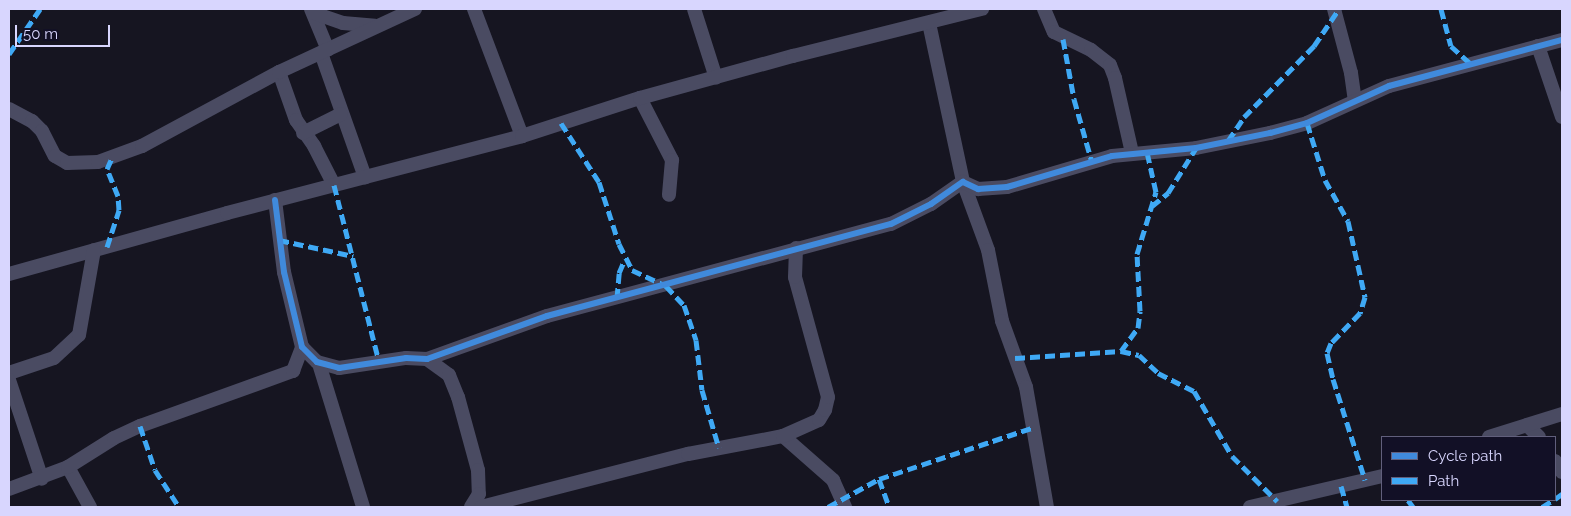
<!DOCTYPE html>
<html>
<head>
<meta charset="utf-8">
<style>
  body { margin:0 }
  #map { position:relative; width:1571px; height:516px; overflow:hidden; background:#161521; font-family:Raleway,sans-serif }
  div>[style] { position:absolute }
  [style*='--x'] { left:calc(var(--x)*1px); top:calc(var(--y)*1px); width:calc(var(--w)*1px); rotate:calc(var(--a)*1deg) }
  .minor>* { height:14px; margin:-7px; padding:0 7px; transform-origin:7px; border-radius:7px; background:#4a4b62 }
  .quiet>* { height:5px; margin-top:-2.5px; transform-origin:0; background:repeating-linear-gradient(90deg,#3fa9f5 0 10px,transparent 0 15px) }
  .cycleway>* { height:6px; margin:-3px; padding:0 3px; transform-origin:3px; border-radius:3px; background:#408adc }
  span { translate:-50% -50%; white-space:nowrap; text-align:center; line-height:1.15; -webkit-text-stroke:4px #121026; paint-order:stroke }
  .frame { position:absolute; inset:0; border:10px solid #d8d6fe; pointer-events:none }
  .legend { position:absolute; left:1381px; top:436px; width:175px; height:65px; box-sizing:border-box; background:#121026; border:1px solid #615f7c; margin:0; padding:6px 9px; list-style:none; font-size:15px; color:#d8d6fe }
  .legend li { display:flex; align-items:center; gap:10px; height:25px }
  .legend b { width:25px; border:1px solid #615f7c }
  .scale { position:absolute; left:15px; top:25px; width:95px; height:22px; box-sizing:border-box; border:2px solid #d8d6fe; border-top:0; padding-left:6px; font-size:15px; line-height:18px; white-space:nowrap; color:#d8d6fe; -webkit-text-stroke:4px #121026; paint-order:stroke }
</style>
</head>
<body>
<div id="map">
  <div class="minor">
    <i style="--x:311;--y:9;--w:44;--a:67.5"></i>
    <i style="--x:474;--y:9;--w:136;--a:69.3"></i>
    <i style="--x:694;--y:9;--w:72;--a:72.3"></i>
    <i style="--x:1044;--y:9;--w:25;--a:67"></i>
    <i style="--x:1054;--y:32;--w:41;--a:25.9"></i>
    <i style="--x:1091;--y:50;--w:24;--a:38"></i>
    <i style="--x:1110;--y:65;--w:14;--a:69"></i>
    <i style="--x:1115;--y:78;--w:77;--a:77.2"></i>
    <i style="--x:1334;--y:9;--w:66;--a:75.1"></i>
    <i style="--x:1351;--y:73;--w:28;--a:82"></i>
    <i style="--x:314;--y:13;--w:31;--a:19"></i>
    <i style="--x:343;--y:23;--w:32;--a:5"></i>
    <i style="--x:929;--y:23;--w:163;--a:77.9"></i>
    <i style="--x:963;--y:182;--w:72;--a:69.8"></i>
    <i style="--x:988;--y:250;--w:72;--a:78.8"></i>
    <i style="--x:1002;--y:321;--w:70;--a:70"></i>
    <i style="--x:1026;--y:387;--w:122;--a:80.1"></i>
    <i style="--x:1538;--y:46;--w:75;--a:71.3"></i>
    <i style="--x:321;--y:53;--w:132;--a:70.5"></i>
    <i style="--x:279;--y:72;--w:51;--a:70.5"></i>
    <i style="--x:296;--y:120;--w:32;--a:55"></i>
    <i style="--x:314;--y:146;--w:44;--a:62.9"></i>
    <i style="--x:640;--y:98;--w:70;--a:62.7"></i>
    <i style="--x:672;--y:160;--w:35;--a:95"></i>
    <i style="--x:9;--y:109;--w:26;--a:28"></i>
    <i style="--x:32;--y:121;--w:14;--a:45"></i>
    <i style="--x:42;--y:131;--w:28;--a:63"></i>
    <i style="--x:55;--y:156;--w:14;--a:30"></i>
    <i style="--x:67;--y:163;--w:31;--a:-2"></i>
    <i style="--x:98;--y:162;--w:47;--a:-20"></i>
    <i style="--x:142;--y:146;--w:156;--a:-28.4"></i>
    <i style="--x:279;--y:72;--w:150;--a:-24.9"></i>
    <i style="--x:303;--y:133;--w:42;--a:-26.6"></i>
    <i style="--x:275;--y:200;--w:73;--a:82.9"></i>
    <i style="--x:284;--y:272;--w:77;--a:76.5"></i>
    <i style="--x:302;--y:347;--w:21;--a:45"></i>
    <i style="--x:317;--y:362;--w:23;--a:15"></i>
    <i style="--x:339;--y:368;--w:68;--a:-8.5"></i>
    <i style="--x:406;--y:358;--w:21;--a:3"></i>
    <i style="--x:427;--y:359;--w:127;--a:-19.7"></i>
    <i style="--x:547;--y:316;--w:356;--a:-15"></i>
    <i style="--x:891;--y:224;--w:45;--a:-26.6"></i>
    <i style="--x:931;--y:204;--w:39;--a:-35"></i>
    <i style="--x:963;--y:182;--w:17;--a:25"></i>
    <i style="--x:978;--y:189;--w:29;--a:-4"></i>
    <i style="--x:1007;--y:187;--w:109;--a:-16.4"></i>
    <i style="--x:1112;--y:156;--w:84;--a:-5.4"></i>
    <i style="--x:1196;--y:148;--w:76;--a:-11.5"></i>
    <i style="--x:1270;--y:133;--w:38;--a:-15"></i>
    <i style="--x:1307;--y:123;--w:90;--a:-24.3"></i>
    <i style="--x:1389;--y:86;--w:179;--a:-14.9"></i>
    <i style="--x:9;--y:274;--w:226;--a:-15.6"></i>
    <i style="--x:227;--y:213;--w:305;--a:-14.6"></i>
    <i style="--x:522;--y:136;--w:124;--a:-17.9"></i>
    <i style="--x:640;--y:98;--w:159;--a:-15.4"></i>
    <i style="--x:793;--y:56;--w:195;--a:-14"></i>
    <i style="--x:427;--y:359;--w:27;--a:36"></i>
    <i style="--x:449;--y:375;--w:24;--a:68"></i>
    <i style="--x:458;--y:397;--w:76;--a:74.7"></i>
    <i style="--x:478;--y:470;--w:24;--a:88"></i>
    <i style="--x:479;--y:494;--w:15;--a:122"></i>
    <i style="--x:320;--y:367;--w:146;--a:72.9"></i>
    <i style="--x:9;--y:373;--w:47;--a:-18.4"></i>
    <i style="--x:54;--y:358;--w:34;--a:-43"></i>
    <i style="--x:79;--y:335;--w:86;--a:-80"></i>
    <i style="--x:9;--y:380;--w:104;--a:71.6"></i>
    <i style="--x:1527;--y:425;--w:17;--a:45"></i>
    <i style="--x:783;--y:436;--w:67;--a:41.3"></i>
    <i style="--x:833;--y:480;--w:30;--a:66"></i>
    <i style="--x:1489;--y:437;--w:77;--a:-17.5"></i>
    <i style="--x:1555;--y:461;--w:13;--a:58"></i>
    <i style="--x:68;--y:467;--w:46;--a:61.2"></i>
    <i style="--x:9;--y:489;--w:63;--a:-20.4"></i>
    <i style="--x:68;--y:467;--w:54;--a:-32.2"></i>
    <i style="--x:114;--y:438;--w:29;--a:-25"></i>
    <i style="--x:140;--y:426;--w:163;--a:-19.8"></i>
    <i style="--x:293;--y:371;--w:26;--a:-69"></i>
    <i style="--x:481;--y:507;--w:214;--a:-14.4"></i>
    <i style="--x:688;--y:454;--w:97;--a:-10.7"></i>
    <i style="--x:783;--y:436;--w:39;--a:-24"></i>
    <i style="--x:819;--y:420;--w:12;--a:-59"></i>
    <i style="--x:825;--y:410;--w:13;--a:-77"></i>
    <i style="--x:828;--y:397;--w:124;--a:-105.4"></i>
    <i style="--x:795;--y:277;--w:29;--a:-88"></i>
    <i style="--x:1250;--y:507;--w:136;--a:-13.2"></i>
  </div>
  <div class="quiet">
    <i style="--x:1441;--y:9;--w:38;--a:75"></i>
    <i style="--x:1451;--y:46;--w:27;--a:42"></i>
    <i style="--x:1063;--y:39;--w:61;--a:79.6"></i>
    <i style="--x:1074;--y:99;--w:66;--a:74.1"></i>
    <i style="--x:9;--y:54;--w:55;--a:-55.4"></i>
    <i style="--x:561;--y:123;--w:70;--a:57.2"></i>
    <i style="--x:599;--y:182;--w:65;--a:72.1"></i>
    <i style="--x:619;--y:244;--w:29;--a:63"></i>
    <i style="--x:632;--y:270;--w:38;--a:25"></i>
    <i style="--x:666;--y:286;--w:26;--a:47"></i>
    <i style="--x:684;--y:305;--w:37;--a:71"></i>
    <i style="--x:696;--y:340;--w:50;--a:83.2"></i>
    <i style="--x:702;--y:390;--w:60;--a:73.7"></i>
    <i style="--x:1307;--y:123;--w:60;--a:72.5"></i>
    <i style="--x:1325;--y:180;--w:47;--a:60.7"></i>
    <i style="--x:1348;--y:221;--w:78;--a:77.4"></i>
    <i style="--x:1365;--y:297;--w:17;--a:107"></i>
    <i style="--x:1360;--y:313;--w:42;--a:134"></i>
    <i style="--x:1331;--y:343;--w:11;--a:112"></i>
    <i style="--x:1327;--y:353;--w:27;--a:77"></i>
    <i style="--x:1333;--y:379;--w:106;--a:72.4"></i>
    <i style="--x:1228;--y:141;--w:29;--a:-56"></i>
    <i style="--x:1244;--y:117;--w:100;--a:-45.4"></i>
    <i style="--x:1314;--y:46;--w:45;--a:-56"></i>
    <i style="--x:334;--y:185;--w:183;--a:75.7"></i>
    <i style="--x:1152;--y:206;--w:21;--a:-39"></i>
    <i style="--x:1168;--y:193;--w:53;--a:-58.1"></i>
    <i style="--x:279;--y:240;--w:76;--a:12.2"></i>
    <i style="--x:107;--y:247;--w:39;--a:-72"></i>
    <i style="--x:119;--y:210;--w:14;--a:-94"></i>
    <i style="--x:118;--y:196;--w:29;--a:-112"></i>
    <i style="--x:107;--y:169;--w:12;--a:-66"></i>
    <i style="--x:617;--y:298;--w:25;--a:-85"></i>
    <i style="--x:619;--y:273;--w:15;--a:-67"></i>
    <i style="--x:1121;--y:351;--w:29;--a:-54"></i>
    <i style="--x:1138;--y:328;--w:17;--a:-83"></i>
    <i style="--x:1140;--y:311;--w:57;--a:-93"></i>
    <i style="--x:1137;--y:254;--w:65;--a:-73"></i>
    <i style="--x:1156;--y:192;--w:41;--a:-102.7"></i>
    <i style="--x:1015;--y:358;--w:106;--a:-3.8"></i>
    <i style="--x:1121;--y:351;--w:18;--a:13"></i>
    <i style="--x:1139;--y:355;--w:26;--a:43"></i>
    <i style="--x:1158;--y:373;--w:40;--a:26.6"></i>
    <i style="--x:1194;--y:391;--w:75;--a:59.7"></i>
    <i style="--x:1232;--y:456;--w:64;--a:45"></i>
    <i style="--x:140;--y:426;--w:46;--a:71.2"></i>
    <i style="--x:155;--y:470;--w:44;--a:57"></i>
    <i style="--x:879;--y:479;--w:30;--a:70"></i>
    <i style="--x:1341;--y:486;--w:22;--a:74"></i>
    <i style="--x:1555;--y:499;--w:9;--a:-36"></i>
    <i style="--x:1408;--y:500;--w:9;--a:54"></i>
    <i style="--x:828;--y:507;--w:58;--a:-28.8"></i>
    <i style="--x:879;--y:479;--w:163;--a:-18.5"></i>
    <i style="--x:1542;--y:507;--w:13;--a:-32"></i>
  </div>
  <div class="cycleway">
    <i style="--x:275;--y:200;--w:73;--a:82.9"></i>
    <i style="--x:284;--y:272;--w:77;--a:76.5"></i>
    <i style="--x:302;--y:347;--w:21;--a:45"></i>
    <i style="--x:317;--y:362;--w:23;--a:15"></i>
    <i style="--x:339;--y:368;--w:68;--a:-8.5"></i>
    <i style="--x:406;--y:358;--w:21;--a:3"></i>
    <i style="--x:427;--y:359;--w:127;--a:-19.7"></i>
    <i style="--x:547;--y:316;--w:356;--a:-15"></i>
    <i style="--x:891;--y:224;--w:45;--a:-26.6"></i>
    <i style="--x:931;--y:204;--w:39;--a:-35"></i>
    <i style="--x:963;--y:182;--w:17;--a:25"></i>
    <i style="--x:978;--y:189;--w:29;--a:-4"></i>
    <i style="--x:1007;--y:187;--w:109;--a:-16.4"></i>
    <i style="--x:1112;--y:156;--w:84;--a:-5.4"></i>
    <i style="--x:1196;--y:148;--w:76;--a:-11.5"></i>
    <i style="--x:1270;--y:133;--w:38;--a:-15"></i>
    <i style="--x:1307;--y:123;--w:90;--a:-24.3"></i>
    <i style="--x:1389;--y:86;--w:179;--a:-14.9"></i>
  </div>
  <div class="frame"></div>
  <ul class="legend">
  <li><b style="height:6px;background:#408adc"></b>Cycle path</li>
  <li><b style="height:6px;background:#3fa9f5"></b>Path</li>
  </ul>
  <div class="scale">50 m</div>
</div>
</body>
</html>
